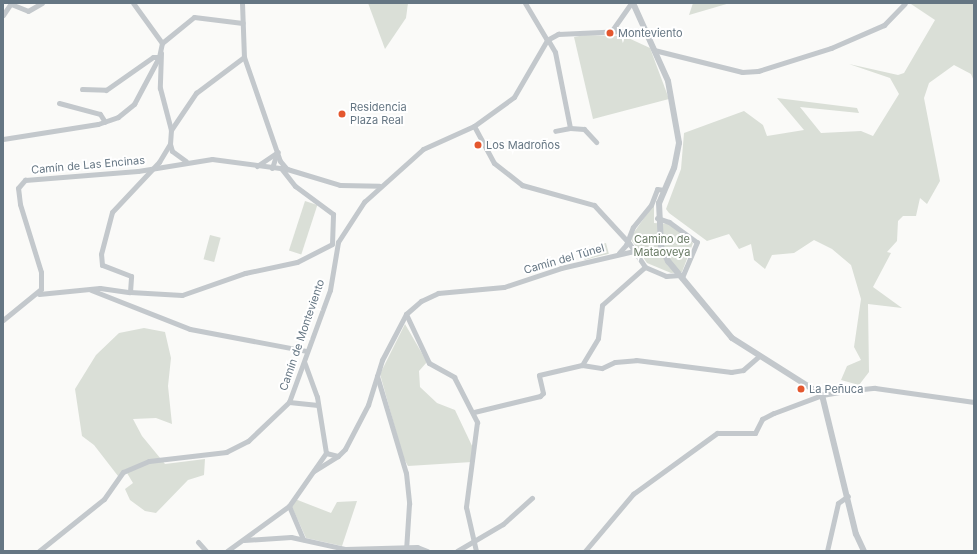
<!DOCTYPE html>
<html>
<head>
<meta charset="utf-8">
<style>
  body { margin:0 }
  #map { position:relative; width:977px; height:554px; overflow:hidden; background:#fafaf8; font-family:Inter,sans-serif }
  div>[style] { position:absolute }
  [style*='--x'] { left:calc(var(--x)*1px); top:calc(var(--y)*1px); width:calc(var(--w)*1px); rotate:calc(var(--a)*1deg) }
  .green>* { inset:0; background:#dadfd7; transform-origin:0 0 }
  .minor>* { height:5px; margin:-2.5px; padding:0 2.5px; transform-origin:2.5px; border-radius:2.5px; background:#c3c8cc }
  .tertiary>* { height:6px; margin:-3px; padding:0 3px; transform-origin:3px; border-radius:3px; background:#c3c8cc }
  .dots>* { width:11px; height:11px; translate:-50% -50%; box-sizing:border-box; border:2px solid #fff; border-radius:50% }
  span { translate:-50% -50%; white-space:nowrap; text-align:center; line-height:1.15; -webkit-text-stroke:4px #fff; paint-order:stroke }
  .poi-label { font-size:11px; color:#657683 }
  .left { translate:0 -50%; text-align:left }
  .street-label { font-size:11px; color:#657683 }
  .park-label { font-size:11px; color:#687a64 }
  .frame { position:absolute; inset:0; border:4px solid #657683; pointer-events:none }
</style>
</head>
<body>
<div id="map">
  <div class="green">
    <i style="clip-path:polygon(368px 3px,408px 3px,406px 18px,385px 49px)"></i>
    <i style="clip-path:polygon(693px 3px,730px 3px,689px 15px)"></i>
    <i style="clip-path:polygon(974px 3px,974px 81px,971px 74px,954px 65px,929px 83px,924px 98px,940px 181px,927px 204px,920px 198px,916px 216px,903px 216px,898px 221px,897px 241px,887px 252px,891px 253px,873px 287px,902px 308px,868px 304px,869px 372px,859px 385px,841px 380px,847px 366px,861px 360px,854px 347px,861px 299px,851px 265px,832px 249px,814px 240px,794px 253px,772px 255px,765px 269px,754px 260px,751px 244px,739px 249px,729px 234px,707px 241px,669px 213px,666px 209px,681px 169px,684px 133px,744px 111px,763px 125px,767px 136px,804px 130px,777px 98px,857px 108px,859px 113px,800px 107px,821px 133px,861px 131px,873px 136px,899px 94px,890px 78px,849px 64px,898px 75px,904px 73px,935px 20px,911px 4px)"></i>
    <i style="clip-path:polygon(585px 35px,624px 36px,650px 48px,669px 99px,593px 119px,574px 37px)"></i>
    <i style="left:305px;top:201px;width:13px;height:52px;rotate:18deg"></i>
    <i style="clip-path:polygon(654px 204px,654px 223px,669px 224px,693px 243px,682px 272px,671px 273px,647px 263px,630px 238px)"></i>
    <i style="left:210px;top:235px;width:11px;height:25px;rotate:15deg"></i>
    <i style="left:606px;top:243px;width:11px;height:25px;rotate:75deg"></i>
    <i style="clip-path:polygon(405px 324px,427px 362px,419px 371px,420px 387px,437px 403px,455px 410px,474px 450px,472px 462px,408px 466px,403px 457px,380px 374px)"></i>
    <i style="clip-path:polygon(144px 328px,165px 332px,171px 358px,168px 386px,172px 424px,156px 418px,133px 419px,142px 436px,165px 464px,205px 459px,204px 475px,188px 480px,156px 513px,145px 511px,130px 500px,125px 489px,133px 483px,127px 473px,118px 476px,94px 445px,82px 436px,75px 389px,96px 355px,119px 333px)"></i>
    <i style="clip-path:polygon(295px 499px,331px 513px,337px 502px,357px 501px,342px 546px,306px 538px,292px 507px)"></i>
  </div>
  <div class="minor">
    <i style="--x:242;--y:3;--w:54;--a:87.9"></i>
    <i style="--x:244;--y:57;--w:110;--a:70.9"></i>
    <i style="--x:280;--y:161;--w:11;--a:49"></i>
    <i style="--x:525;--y:3;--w:43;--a:59.3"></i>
    <i style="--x:11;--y:4;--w:18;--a:22"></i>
    <i style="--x:28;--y:11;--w:16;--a:-30"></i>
    <i style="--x:3;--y:15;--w:14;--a:-56"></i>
    <i style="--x:613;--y:29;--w:32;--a:-55"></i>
    <i style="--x:548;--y:40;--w:14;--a:60"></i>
    <i style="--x:555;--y:52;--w:77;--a:78.8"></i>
    <i style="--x:570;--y:128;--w:15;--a:169"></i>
    <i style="--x:162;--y:43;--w:41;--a:-39.1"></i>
    <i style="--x:194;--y:17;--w:49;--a:7"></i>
    <i style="--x:654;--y:50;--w:91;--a:14"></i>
    <i style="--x:742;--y:72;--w:16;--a:-4"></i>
    <i style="--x:758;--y:71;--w:77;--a:-17.5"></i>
    <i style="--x:831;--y:48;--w:58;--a:-23.5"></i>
    <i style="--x:884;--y:25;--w:30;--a:-46"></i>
    <i style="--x:161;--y:53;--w:35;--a:92"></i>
    <i style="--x:160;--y:88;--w:43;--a:75.3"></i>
    <i style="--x:82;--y:89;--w:24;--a:2"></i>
    <i style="--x:106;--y:90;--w:57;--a:-35.1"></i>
    <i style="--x:153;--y:57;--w:6;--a:0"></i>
    <i style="--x:59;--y:103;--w:42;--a:15"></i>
    <i style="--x:100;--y:114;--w:9;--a:58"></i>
    <i style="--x:474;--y:126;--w:42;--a:61.6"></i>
    <i style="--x:494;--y:163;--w:36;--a:38"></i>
    <i style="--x:522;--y:185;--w:75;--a:15.5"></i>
    <i style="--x:594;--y:205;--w:52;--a:47.4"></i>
    <i style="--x:629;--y:243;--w:29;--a:56"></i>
    <i style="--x:645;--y:267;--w:23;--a:23"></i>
    <i style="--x:666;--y:276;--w:14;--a:-4"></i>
    <i style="--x:570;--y:128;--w:14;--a:4"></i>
    <i style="--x:584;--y:129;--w:18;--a:47"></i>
    <i style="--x:3;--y:139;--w:96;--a:-9"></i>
    <i style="--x:98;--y:124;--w:21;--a:-19"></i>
    <i style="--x:118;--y:117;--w:21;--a:-39"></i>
    <i style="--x:134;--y:104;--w:53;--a:-62"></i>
    <i style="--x:159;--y:57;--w:14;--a:-78"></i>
    <i style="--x:162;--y:43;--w:49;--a:-125.9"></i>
    <i style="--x:170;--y:144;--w:7;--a:74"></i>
    <i style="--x:172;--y:151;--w:17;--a:36"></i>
    <i style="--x:257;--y:166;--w:25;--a:-34"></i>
    <i style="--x:272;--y:168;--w:16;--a:-72"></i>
    <i style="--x:657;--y:218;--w:13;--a:18"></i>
    <i style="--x:669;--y:222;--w:34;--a:36"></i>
    <i style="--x:697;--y:242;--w:39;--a:113"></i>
    <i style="--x:619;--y:253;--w:11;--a:-49"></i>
    <i style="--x:626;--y:245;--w:19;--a:-69"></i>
    <i style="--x:633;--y:227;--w:28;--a:-51"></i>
    <i style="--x:651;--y:205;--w:17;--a:-69"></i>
    <i style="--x:657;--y:189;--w:7;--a:8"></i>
    <i style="--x:91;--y:290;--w:106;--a:21.5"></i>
    <i style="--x:190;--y:329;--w:118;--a:10.7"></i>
    <i style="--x:130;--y:292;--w:52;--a:3.3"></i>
    <i style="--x:182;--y:295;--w:67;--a:-19.2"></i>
    <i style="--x:245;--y:273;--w:53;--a:-11.9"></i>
    <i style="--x:297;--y:262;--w:39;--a:-27"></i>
    <i style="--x:332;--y:244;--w:30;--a:-88"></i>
    <i style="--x:333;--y:214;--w:47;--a:-143.6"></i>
    <i style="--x:295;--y:186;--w:23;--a:-128"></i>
    <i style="--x:39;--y:294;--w:61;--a:-5.6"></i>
    <i style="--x:100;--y:288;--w:30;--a:8"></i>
    <i style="--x:130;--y:292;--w:16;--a:-86"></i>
    <i style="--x:131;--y:276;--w:31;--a:-159"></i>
    <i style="--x:102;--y:265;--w:11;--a:-95"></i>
    <i style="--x:101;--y:254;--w:43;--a:-75.3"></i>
    <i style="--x:112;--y:212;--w:69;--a:-46.8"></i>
    <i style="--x:159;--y:162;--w:21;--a:-59"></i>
    <i style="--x:170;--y:144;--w:14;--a:-86"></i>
    <i style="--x:171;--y:130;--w:45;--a:-56"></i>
    <i style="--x:196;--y:93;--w:60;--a:-36.9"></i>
    <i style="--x:406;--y:314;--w:54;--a:64.9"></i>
    <i style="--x:429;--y:363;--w:29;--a:29"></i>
    <i style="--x:454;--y:377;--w:51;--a:62.9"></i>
    <i style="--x:477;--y:422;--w:86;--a:97.4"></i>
    <i style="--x:466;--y:507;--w:45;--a:77.2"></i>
    <i style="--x:3;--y:320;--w:49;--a:-39.2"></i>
    <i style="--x:41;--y:289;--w:17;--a:-90"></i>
    <i style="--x:41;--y:272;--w:71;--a:-107.2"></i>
    <i style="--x:20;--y:204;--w:16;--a:-97"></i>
    <i style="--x:18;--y:188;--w:11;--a:-49"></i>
    <i style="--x:25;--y:180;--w:113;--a:-4.6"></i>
    <i style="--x:138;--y:171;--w:75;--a:-9.2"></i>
    <i style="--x:212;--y:159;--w:76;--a:7.6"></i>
    <i style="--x:287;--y:169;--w:55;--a:16.8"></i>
    <i style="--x:340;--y:185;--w:39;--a:1"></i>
    <i style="--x:582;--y:365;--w:31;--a:-59"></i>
    <i style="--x:598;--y:338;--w:33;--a:-83"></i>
    <i style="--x:602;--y:305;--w:57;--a:-41.5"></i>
    <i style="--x:377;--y:376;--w:101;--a:73.4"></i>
    <i style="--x:406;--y:473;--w:31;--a:84"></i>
    <i style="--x:409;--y:504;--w:46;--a:93.7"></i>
    <i style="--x:289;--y:402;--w:29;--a:6"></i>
    <i style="--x:474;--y:412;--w:68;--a:-13.6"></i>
    <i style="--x:540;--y:396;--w:4;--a:-45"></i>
    <i style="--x:543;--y:393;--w:18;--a:-103"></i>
    <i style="--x:539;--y:375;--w:44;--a:-13.1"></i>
    <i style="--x:582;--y:365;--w:20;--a:9"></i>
    <i style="--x:602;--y:368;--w:14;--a:-25"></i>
    <i style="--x:615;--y:362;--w:21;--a:-5"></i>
    <i style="--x:636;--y:360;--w:96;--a:7.2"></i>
    <i style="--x:731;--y:372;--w:12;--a:-9"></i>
    <i style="--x:743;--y:370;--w:20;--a:-41"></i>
    <i style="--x:326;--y:453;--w:12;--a:14"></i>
    <i style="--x:338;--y:456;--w:10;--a:-45"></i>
    <i style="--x:345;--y:449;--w:50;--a:-62.4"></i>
    <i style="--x:368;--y:405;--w:47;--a:-72.7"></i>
    <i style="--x:382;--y:360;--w:52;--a:-62.4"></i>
    <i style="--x:406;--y:314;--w:20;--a:-41"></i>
    <i style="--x:421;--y:301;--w:19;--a:-25"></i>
    <i style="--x:438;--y:293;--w:66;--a:-5.2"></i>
    <i style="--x:504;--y:287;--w:60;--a:-18.4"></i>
    <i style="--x:561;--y:268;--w:75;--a:-13.1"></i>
    <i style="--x:314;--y:471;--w:28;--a:-32"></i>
    <i style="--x:289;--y:506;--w:36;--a:67"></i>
    <i style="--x:244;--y:540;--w:47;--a:-3.7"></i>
    <i style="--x:291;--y:537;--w:55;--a:12.5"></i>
    <i style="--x:345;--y:549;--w:72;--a:-1.6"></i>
    <i style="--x:417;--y:547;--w:11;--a:22"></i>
    <i style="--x:198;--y:542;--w:12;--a:48"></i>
    <i style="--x:39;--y:551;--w:83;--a:-38.7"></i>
    <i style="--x:104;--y:499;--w:33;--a:-55"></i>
    <i style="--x:123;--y:472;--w:28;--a:-23"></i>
    <i style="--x:149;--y:461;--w:78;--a:-6.7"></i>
    <i style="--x:226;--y:452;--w:25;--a:-27"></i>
    <i style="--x:248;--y:441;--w:57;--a:-43.6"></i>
    <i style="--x:289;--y:402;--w:119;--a:-69.9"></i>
    <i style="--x:330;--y:290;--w:49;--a:-80.5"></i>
    <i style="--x:338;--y:242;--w:48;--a:-57"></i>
    <i style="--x:364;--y:202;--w:79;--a:-41.9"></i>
    <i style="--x:423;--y:149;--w:56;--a:-24.3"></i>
    <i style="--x:474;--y:126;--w:49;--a:-35.9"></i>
    <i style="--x:514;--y:97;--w:66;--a:-59.9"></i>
    <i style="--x:547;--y:40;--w:13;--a:-29"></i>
    <i style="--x:558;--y:34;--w:87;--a:-2.6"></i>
    <i style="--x:227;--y:551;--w:77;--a:-36"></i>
    <i style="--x:289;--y:506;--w:65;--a:-55.1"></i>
    <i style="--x:326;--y:453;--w:57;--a:-99.1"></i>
    <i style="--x:317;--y:397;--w:37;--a:-110"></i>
    <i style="--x:457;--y:551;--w:53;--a:-30.4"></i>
    <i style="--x:503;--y:524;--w:39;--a:-42"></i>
    <i style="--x:585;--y:551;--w:75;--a:-49.9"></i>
    <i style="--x:633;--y:494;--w:104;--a:-36"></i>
    <i style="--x:717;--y:433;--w:38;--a:0"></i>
    <i style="--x:755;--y:433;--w:16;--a:-63"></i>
    <i style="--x:762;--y:419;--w:13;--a:-27"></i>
    <i style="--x:774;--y:413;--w:51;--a:-20.6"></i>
    <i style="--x:822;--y:395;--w:22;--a:-10"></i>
    <i style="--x:844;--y:391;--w:31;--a:-6"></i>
    <i style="--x:875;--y:388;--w:100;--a:8"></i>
    <i style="--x:827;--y:551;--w:49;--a:-77.1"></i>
    <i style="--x:838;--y:503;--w:12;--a:-35"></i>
  </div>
  <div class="tertiary">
    <i style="--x:633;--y:3;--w:85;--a:65.8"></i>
    <i style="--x:668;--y:81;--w:63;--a:79.9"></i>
    <i style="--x:679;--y:143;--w:25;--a:101"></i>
    <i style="--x:674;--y:168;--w:38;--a:113"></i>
    <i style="--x:659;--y:203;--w:43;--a:87.3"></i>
    <i style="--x:661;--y:246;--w:17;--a:65"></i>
    <i style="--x:668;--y:261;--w:100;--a:50.3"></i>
    <i style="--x:732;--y:338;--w:107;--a:32.3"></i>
    <i style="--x:822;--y:395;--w:143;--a:76.3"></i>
    <i style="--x:856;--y:534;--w:19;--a:65"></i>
  </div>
  <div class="dots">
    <i style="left:610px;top:33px;background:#e4572e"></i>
    <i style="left:342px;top:114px;background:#e4572e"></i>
    <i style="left:478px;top:145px;background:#e4572e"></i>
    <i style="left:801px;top:389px;background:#e4572e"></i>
  </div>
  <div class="poi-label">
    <span class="left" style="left:618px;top:33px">Monteviento</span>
    <span class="left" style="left:350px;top:114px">Residencia<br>Plaza Real</span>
    <span class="left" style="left:486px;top:145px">Los Madroños</span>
    <span class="left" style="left:809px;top:389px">La Peñuca</span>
  </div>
  <div class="street-label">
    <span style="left:88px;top:165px;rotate:-5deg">Camín de Las Encinas</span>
    <span style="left:564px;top:259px;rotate:-16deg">Camín del Túnel</span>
    <span style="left:302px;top:335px;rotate:-71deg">Camín de Monteviento</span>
  </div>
  <div class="park-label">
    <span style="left:662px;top:246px">Camino de<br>Mataoveya</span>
  </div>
  <div class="frame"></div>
</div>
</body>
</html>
